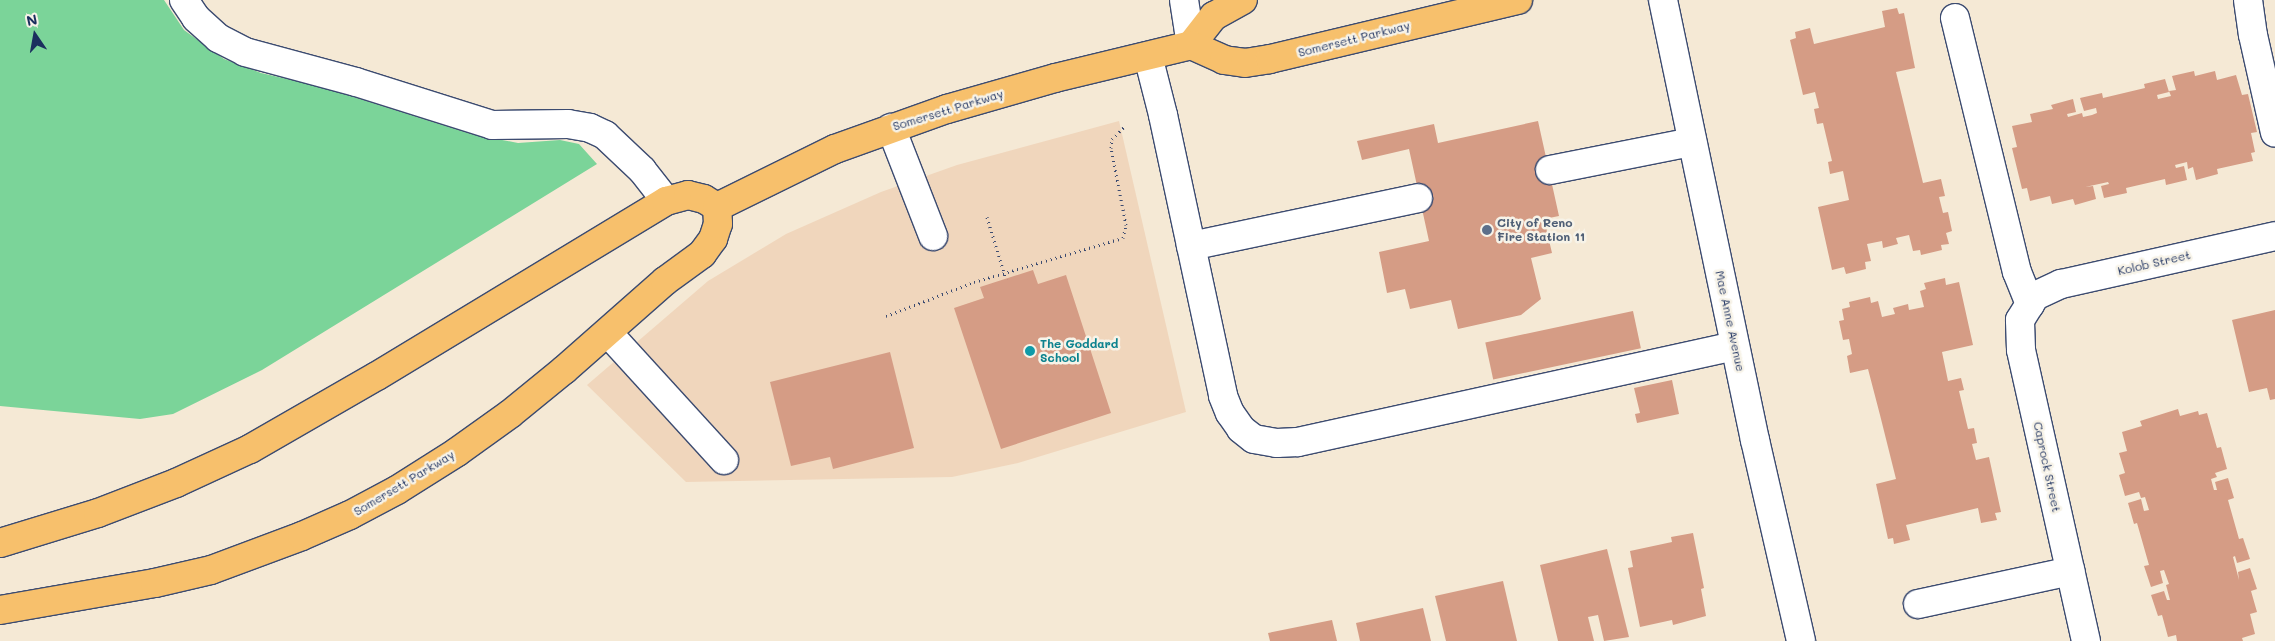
<!DOCTYPE html>
<html>
<head>
<meta charset="utf-8">
<style>
  body { margin:0 }
  #map { position:relative; width:2275px; height:641px; overflow:hidden; background:#f5e9d5; font-family:Mali,sans-serif }
  div>[style] { position:absolute }
  [style*='--x'] { left:calc(var(--x)*1px); top:calc(var(--y)*1px); width:calc(var(--w)*1px); rotate:calc(var(--a)*1deg) }
  .built>* { inset:0; background:#f0d6bc }
  .green>* { inset:0; background:#7bd499 }
  .building>* { inset:0; background:#d59c85; transform-origin:0 0 }
  .path>* { height:3px; margin-top:-1.5px; transform-origin:0; background:repeating-linear-gradient(90deg,#3c4b70 0 1px,transparent 0 5px) }
  .roads { filter:drop-shadow(1px 0 #3c4b70) drop-shadow(-1px 0 #3c4b70) drop-shadow(0 1px #3c4b70) drop-shadow(0 -1px #3c4b70) }
  .minor>* { height:28px; margin:-14px; padding:0 14px; transform-origin:14px; border-radius:14px; background:#fff }
  .major>* { height:28px; margin:-14px; padding:0 14px; transform-origin:14px; border-radius:14px; background:#f7c06c }
  .dots>* { width:14px; height:14px; translate:-50% -50%; box-sizing:border-box; border:2px solid #f7f3e8; border-radius:50% }
  span { translate:-50% -50%; white-space:nowrap; text-align:center; line-height:1.15; -webkit-text-stroke:5px #f7f3e8; paint-order:stroke }
  .street-label { font-size:12px; color:#1b2f5e }
  .service-label { font-size:12px; color:#4e5e75; font-weight:700 }
  .left { translate:0 -50%; text-align:left }
  .culture-label { font-size:12px; color:#0d838f; font-weight:700 }
  .north { position:absolute; left:10px; top:10px; width:50px; height:50px; -webkit-text-stroke:4px #f7f3e8; paint-order:stroke; rotate:348deg; font-size:14px; font-weight:700; line-height:20px; text-align:center; color:#1b2f5e }
  .north::after { content:''; display:block; margin:auto; width:18px; height:22px; background:#1b2f5e; clip-path:polygon(50% 0,100% 100%,50% 72%,0 100%) }
</style>
</head>
<body>
<div id="map">
  <div class="built">
    <i style="clip-path:polygon(1119px 121px,1186px 412px,1018px 463px,952px 477px,686px 482px,587px 385px,708px 281px,786px 234px,881px 192px,957px 165px)"></i>
  </div>
  <div class="green">
    <i style="clip-path:polygon(0 0,164px 0,184px 30px,224px 59px,261px 73px,322px 87px,471px 134px,518px 143px,560px 140px,579px 144px,597px 164px,262px 370px,173px 414px,140px 419px,0 406px)"></i>
  </div>
  <div class="building">
    <i style="clip-path:polygon(1897px 8px,1899px 14px,1904px 13px,1915px 68px,1896px 72px,1923px 183px,1941px 179px,1945px 196px,1939px 197px,1943px 213px,1948px 212px,1952px 231px,1946px 233px,1949px 244px,1941px 245px,1942px 250px,1921px 255px,1920px 250px,1913px 251px,1909px 235px,1896px 238px,1898px 244px,1883px 248px,1882px 241px,1867px 244px,1871px 261px,1865px 262px,1866px 269px,1846px 274px,1844px 267px,1832px 270px,1818px 207px,1849px 200px,1843px 171px,1830px 174px,1828px 162px,1832px 161px,1823px 123px,1817px 124px,1814px 109px,1819px 108px,1815px 92px,1803px 95px,1790px 40px,1796px 38px,1795px 32px,1810px 28px,1814px 44px,1885px 27px,1882px 11px)"></i>
    <i style="clip-path:polygon(2194px 71px,2195px 76px,2215px 71px,2217px 80px,2236px 75px,2242px 95px,2248px 94px,2257px 132px,2251px 133px,2255px 152px,2251px 153px,2253px 161px,2217px 169px,2218px 174px,2196px 180px,2193px 167px,2188px 169px,2187px 162px,2175px 165px,2176px 168px,2184px 166px,2187px 180px,2166px 185px,2165px 179px,2126px 188px,2127px 193px,2104px 198px,2101px 186px,2109px 184px,2108px 182px,2099px 184px,2085px 187px,2093px 186px,2096px 199px,2075px 205px,2073px 199px,2052px 204px,2050px 196px,2030px 201px,2027px 188px,2022px 189px,2012px 148px,2017px 147px,2012px 126px,2032px 122px,2030px 114px,2053px 109px,2051px 105px,2073px 99px,2076px 112px,2067px 114px,2068px 117px,2082px 113px,2083px 117px,2092px 115px,2097px 113px,2096px 108px,2084px 111px,2080px 98px,2102px 93px,2103px 98px,2145px 88px,2144px 84px,2165px 79px,2169px 92px,2157px 95px,2158px 99px,2171px 96px,2169px 91px,2176px 90px,2172px 76px)"></i>
    <i style="clip-path:polygon(1538px 121px,1559px 216px,1544px 219px,1552px 253px,1531px 258px,1541px 299px,1521px 315px,1458px 329px,1451px 300px,1410px 309px,1405px 289px,1387px 293px,1379px 252px,1429px 241px,1409px 149px,1362px 160px,1357px 141px,1434px 124px,1438px 143px)"></i>
    <i style="clip-path:polygon(1033px 270px,1038px 284px,1066px 275px,1111px 413px,1001px 449px,954px 308px,984px 298px,980px 287px)"></i>
    <i style="clip-path:polygon(1945px 278px,1946px 285px,1959px 282px,1973px 345px,1942px 352px,1948px 381px,1961px 378px,1964px 390px,1959px 391px,1968px 429px,1974px 428px,1977px 443px,1972px 444px,1976px 460px,1989px 457px,2001px 512px,1995px 513px,1997px 520px,1981px 523px,1978px 508px,1906px 525px,1910px 540px,1894px 544px,1893px 538px,1888px 539px,1876px 484px,1896px 479px,1880px 415px,1868px 369px,1850px 373px,1847px 356px,1852px 354px,1849px 339px,1843px 340px,1839px 321px,1844px 320px,1842px 309px,1850px 307px,1849px 302px,1870px 297px,1871px 303px,1878px 301px,1882px 317px,1895px 314px,1893px 308px,1908px 304px,1909px 310px,1924px 307px,1920px 291px,1926px 289px,1924px 283px)"></i>
    <i style="clip-path:polygon(2275px 310px,2275px 399px,2270px 400px,2267px 388px,2249px 392px,2232px 320px)"></i>
    <i style="left:1633px;top:311px;width:38px;height:151px;rotate:78deg"></i>
    <i style="clip-path:polygon(890px 352px,914px 448px,833px 469px,830px 457px,791px 466px,770px 382px)"></i>
    <i style="clip-path:polygon(1672px 380px,1679px 414px,1637px 423px,1635px 414px,1640px 413px,1634px 388px)"></i>
    <i style="clip-path:polygon(2178px 409px,2180px 416px,2198px 411px,2199px 415px,2207px 413px,2217px 448px,2221px 447px,2227px 469px,2215px 473px,2217px 477px,2211px 479px,2214px 490px,2217px 490px,2215px 482px,2228px 478px,2234px 498px,2228px 500px,2239px 539px,2243px 538px,2250px 559px,2237px 563px,2235px 556px,2233px 557px,2239px 580px,2238px 572px,2250px 568px,2257px 589px,2251px 591px,2257px 612px,2250px 614px,2255px 634px,2242px 638px,2243px 641px,2177px 641px,2176px 635px,2168px 637px,2162px 615px,2158px 616px,2151px 595px,2164px 591px,2167px 600px,2170px 600px,2166px 585px,2169px 584px,2164px 570px,2160px 571px,2163px 583px,2151px 587px,2144px 566px,2149px 565px,2137px 523px,2134px 524px,2128px 503px,2141px 499px,2144px 511px,2149px 510px,2145px 497px,2141px 498px,2139px 492px,2125px 496px,2119px 475px,2125px 473px,2119px 453px,2127px 451px,2122px 432px,2142px 426px,2140px 421px)"></i>
    <i style="clip-path:polygon(1693px 533px,1704px 588px,1701px 589px,1706px 616px,1673px 625px,1672px 620px,1640px 627px,1628px 568px,1633px 567px,1630px 551px,1672px 542px,1671px 537px)"></i>
    <i style="clip-path:polygon(1607px 549px,1629px 637px,1604px 641px,1598px 615px,1588px 617px,1594px 641px,1558px 641px,1540px 565px)"></i>
    <i style="clip-path:polygon(1503px 581px,1517px 641px,1446px 641px,1435px 596px)"></i>
    <i style="clip-path:polygon(1423px 608px,1431px 641px,1360px 641px,1356px 623px)"></i>
    <i style="clip-path:polygon(1332px 620px,1337px 641px,1270px 641px,1268px 633px)"></i>
  </div>
  <div class="path">
    <i style="--x:987;--y:217;--w:65;--a:73"></i>
    <i style="--x:886;--y:316;--w:94;--a:-21.1"></i>
    <i style="--x:974;--y:282;--w:155;--a:-16.5"></i>
    <i style="--x:1123;--y:238;--w:13;--a:-77"></i>
    <i style="--x:1126;--y:225;--w:78;--a:-101"></i>
    <i style="--x:1111;--y:148;--w:9;--a:-84"></i>
    <i style="--x:1112;--y:139;--w:17;--a:-45"></i>
  </div>
  <div class="roads">
    <div class="minor">
      <i style="--x:184;--y:0;--w:22;--a:56"></i>
      <i style="--x:196;--y:18;--w:30;--a:42"></i>
      <i style="--x:218;--y:38;--w:30;--a:27"></i>
      <i style="--x:245;--y:52;--w:115;--a:15.1"></i>
      <i style="--x:356;--y:82;--w:143;--a:17.5"></i>
      <i style="--x:492;--y:125;--w:76;--a:-0.8"></i>
      <i style="--x:568;--y:124;--w:22;--a:10"></i>
      <i style="--x:590;--y:128;--w:17;--a:25"></i>
      <i style="--x:605;--y:135;--w:51;--a:43.4"></i>
      <i style="--x:642;--y:170;--w:39;--a:52"></i>
      <i style="--x:1184;--y:0;--w:46;--a:81.2"></i>
      <i style="--x:1663;--y:0;--w:450;--a:78.2"></i>
      <i style="--x:1755;--y:440;--w:206;--a:77.1"></i>
      <i style="--x:2248;--y:0;--w:35;--a:82"></i>
      <i style="--x:2253;--y:35;--w:100;--a:77.3"></i>
      <i style="--x:1955;--y:18;--w:261;--a:76.3"></i>
      <i style="--x:2017;--y:272;--w:35;--a:68"></i>
      <i style="--x:1148;--y:56;--w:61;--a:75.7"></i>
      <i style="--x:1163;--y:115;--w:287;--a:77.9"></i>
      <i style="--x:1223;--y:396;--w:18;--a:68"></i>
      <i style="--x:1230;--y:413;--w:19;--a:55"></i>
      <i style="--x:1241;--y:429;--w:16;--a:38"></i>
      <i style="--x:1254;--y:439;--w:23;--a:10"></i>
      <i style="--x:1277;--y:443;--w:21;--a:-3"></i>
      <i style="--x:1298;--y:442;--w:447;--a:-12.4"></i>
      <i style="--x:891;--y:128;--w:116;--a:68.7"></i>
      <i style="--x:1550;--y:170;--w:145;--a:-11.2"></i>
      <i style="--x:1191;--y:246;--w:232;--a:-11.9"></i>
      <i style="--x:608;--y:333;--w:172;--a:47.6"></i>
      <i style="--x:1918;--y:604;--w:156;--a:-12.2"></i>
      <i style="--x:2086;--y:641;--w:298;--a:-102.6"></i>
      <i style="--x:2021;--y:350;--w:30;--a:-92"></i>
      <i style="--x:2020;--y:320;--w:28;--a:-58"></i>
      <i style="--x:2035;--y:296;--w:29;--a:-25"></i>
      <i style="--x:2061;--y:284;--w:219;--a:-12.6"></i>
    </div>
    <div class="major">
      <i style="--x:1191;--y:45;--w:37;--a:-52"></i>
      <i style="--x:1214;--y:16;--w:33;--a:-29"></i>
      <i style="--x:717;--y:207;--w:131;--a:-26.2"></i>
      <i style="--x:835;--y:149;--w:119;--a:-19.7"></i>
      <i style="--x:947;--y:109;--w:112;--a:-16"></i>
      <i style="--x:1055;--y:78;--w:140;--a:-13.6"></i>
      <i style="--x:1191;--y:45;--w:36;--a:24"></i>
      <i style="--x:1224;--y:60;--w:21;--a:8"></i>
      <i style="--x:1245;--y:63;--w:25;--a:-9"></i>
      <i style="--x:1270;--y:59;--w:255;--a:-13.4"></i>
      <i style="--x:0;--y:543;--w:102;--a:-17"></i>
      <i style="--x:98;--y:513;--w:84;--a:-21"></i>
      <i style="--x:176;--y:483;--w:81;--a:-24.7"></i>
      <i style="--x:250;--y:449;--w:146;--a:-29.9"></i>
      <i style="--x:377;--y:376;--w:338;--a:-31.2"></i>
      <i style="--x:666;--y:201;--w:23;--a:-15"></i>
      <i style="--x:688;--y:195;--w:16;--a:14"></i>
      <i style="--x:704;--y:199;--w:15;--a:32"></i>
      <i style="--x:0;--y:610;--w:157;--a:-9.9"></i>
      <i style="--x:155;--y:583;--w:57;--a:-13.1"></i>
      <i style="--x:211;--y:570;--w:97;--a:-20.5"></i>
      <i style="--x:302;--y:536;--w:52;--a:-23.6"></i>
      <i style="--x:350;--y:515;--w:53;--a:-28"></i>
      <i style="--x:397;--y:490;--w:71;--a:-32.3"></i>
      <i style="--x:457;--y:452;--w:65;--a:-35.6"></i>
      <i style="--x:510;--y:414;--w:70;--a:-39.2"></i>
      <i style="--x:564;--y:370;--w:135;--a:-41.4"></i>
      <i style="--x:665;--y:281;--w:46;--a:-36.1"></i>
      <i style="--x:702;--y:254;--w:19;--a:-54"></i>
      <i style="--x:713;--y:239;--w:16;--a:-72"></i>
      <i style="--x:718;--y:224;--w:17;--a:-93"></i>
    </div>
  </div>
  <div class="dots">
    <i style="left:1487px;top:230px;background:#5c6f8a"></i>
    <i style="left:1030px;top:351px;background:#0f9aa8"></i>
  </div>
  <div class="street-label">
    <span style="left:1354px;top:39px;rotate:-14deg">Somersett Parkway</span>
    <span style="left:948px;top:110px;rotate:-17deg">Somersett Parkway</span>
    <span style="left:2154px;top:263px;rotate:-13deg">Kolob Street</span>
    <span style="left:1730px;top:321px;rotate:78deg">Mae Anne Avenue</span>
    <span style="left:2047px;top:467px;rotate:78deg">Caprock Street</span>
    <span style="left:404px;top:483px;rotate:-31deg">Somersett Parkway</span>
  </div>
  <div class="service-label">
    <span class="left" style="left:1497px;top:230px">City of Reno<br>Fire Station 11</span>
  </div>
  <div class="culture-label">
    <span class="left" style="left:1040px;top:351px">The Goddard<br>School</span>
  </div>
  <div class="north">N</div>
</div>
</body>
</html>
